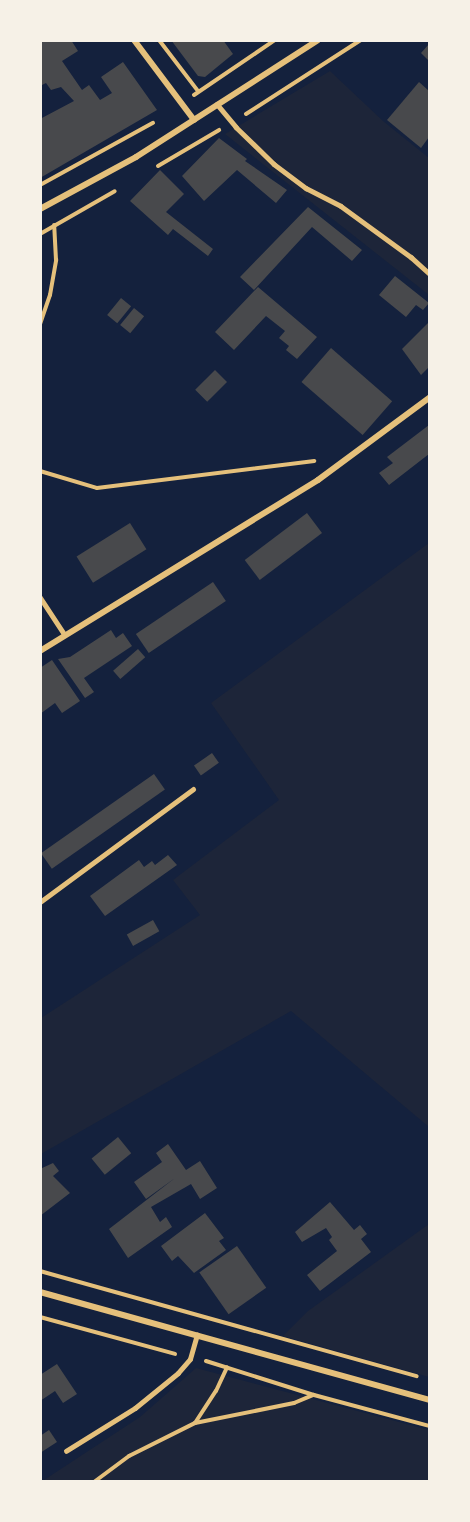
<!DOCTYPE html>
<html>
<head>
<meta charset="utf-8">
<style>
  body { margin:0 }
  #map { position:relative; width:470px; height:1522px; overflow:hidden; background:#14213d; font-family:"PT Sans Narrow",sans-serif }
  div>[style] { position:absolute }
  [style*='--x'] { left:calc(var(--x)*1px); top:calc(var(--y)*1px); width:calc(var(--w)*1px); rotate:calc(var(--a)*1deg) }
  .green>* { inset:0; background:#1d2539 }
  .building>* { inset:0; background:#48494c; transform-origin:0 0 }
  .path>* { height:4px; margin:-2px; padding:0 2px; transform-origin:2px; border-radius:2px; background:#e5c07b }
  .service>* { height:4.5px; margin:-2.25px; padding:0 2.25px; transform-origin:2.25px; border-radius:2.25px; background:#e5c07b }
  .minor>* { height:6px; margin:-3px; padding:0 3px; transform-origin:3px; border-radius:3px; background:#e5c07b }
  span { translate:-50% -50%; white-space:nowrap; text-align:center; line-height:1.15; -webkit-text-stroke:4.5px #f6f1e7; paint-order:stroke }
  .frame { position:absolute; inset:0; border:42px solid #f6f1e7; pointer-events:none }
</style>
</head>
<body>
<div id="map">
  <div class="green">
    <i style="clip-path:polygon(330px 71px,383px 121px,429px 158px,429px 295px,225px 134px)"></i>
    <i style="clip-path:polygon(429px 543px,429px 1127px,291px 1011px,41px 1154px,41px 1018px,200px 915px,173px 880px,279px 800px,211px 703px)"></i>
    <i style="clip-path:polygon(429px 1224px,429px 1377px,283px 1336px,308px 1311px)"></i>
    <i style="clip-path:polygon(196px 1368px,429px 1430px,429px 1481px,41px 1482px,140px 1417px)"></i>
  </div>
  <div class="building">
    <i style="clip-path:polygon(40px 40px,71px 40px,78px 51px,62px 61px,82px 90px,89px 85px,100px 100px,112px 93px,101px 77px,123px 62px,157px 110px,40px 178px,40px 119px,74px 101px,61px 87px,51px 90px,46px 83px,42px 85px,40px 83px)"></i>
    <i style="clip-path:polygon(171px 40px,223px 40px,233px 54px,205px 77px,198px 76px)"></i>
    <i style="clip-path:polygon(429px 44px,429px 61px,421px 53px)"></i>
    <i style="clip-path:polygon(419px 82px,429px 91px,429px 137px,421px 148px,387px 120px)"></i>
    <i style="clip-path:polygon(219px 138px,247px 159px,245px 161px,287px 190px,276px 203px,237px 170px,204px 201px,182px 176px)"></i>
    <i style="clip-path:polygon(160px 170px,184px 194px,166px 212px,213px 249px,208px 256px,173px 229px,168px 235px,130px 201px)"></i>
    <i style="clip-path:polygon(308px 207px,362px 250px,352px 261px,312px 227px,254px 290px,240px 277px)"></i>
    <i style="clip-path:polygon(395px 276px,429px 303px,423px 310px,416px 305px,406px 317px,379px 295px)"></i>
    <i style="clip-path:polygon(258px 287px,317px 337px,297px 359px,286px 350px,289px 346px,279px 338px,285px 331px,266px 316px,234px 350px,215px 332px)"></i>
    <i style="left:121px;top:298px;width:13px;height:22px;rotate:39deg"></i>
    <i style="left:134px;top:308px;width:13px;height:22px;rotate:39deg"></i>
    <i style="clip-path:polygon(429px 322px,429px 367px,421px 375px,402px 349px)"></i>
    <i style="left:331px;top:348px;width:81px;height:45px;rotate:41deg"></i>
    <i style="left:215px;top:370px;width:17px;height:28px;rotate:45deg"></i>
    <i style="clip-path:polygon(429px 425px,429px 454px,389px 485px,379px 473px,393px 463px,387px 457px)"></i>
    <i style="left:307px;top:513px;width:25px;height:78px;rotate:53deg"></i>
    <i style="left:130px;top:523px;width:31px;height:63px;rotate:58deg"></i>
    <i style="left:213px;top:582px;width:23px;height:93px;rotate:56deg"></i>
    <i style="clip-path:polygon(111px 630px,116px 638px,123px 633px,132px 646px,84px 678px,94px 692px,85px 698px,58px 659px,70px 657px)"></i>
    <i style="left:138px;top:649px;width:11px;height:33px;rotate:49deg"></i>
    <i style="clip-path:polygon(52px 660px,80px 701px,62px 713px,55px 703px,40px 714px,40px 668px)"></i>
    <i style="left:212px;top:753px;width:12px;height:22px;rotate:55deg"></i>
    <i style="left:154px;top:774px;width:19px;height:138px;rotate:55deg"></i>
    <i style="clip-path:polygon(168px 855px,177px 865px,105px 916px,90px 896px,139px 860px,144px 867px,152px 861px,155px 865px)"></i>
    <i style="left:153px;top:920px;width:13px;height:30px;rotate:61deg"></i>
    <i style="left:118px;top:1137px;width:21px;height:34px;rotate:51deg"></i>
    <i style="clip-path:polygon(168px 1144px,186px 1170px,200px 1161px,217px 1188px,200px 1199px,191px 1184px,151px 1207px,160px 1222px,166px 1217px,172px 1227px,128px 1258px,109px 1229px,175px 1178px,146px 1199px,134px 1182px,162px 1162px,156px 1153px)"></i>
    <i style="clip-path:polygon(53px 1163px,59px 1171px,53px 1176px,70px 1193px,40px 1216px,40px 1169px)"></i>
    <i style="clip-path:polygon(330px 1202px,354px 1230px,360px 1225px,367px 1234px,361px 1239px,371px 1252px,320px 1291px,307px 1275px,337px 1251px,329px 1240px,332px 1237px,326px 1228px,302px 1242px,295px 1232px)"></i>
    <i style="clip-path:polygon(205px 1213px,224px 1238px,219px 1241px,226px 1250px,194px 1273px,178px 1256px,172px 1261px,161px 1246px)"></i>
    <i style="left:237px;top:1246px;width:51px;height:46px;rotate:55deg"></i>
    <i style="clip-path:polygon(57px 1364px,77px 1394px,63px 1403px,55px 1391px,40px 1401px,40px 1375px)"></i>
    <i style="clip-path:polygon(49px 1430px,57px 1442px,40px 1453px,40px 1436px)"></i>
  </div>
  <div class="path">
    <i style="--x:159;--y:40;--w:64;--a:52.6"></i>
    <i style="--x:194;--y:95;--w:98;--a:-34.2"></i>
    <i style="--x:246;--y:114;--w:137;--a:-32.8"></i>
    <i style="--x:158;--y:166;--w:71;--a:-30.5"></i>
    <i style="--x:40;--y:185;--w:129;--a:-28.8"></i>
    <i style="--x:40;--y:234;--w:86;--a:-29.8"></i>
    <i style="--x:40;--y:324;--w:31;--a:-71"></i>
    <i style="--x:50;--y:295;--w:36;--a:-80"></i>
    <i style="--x:56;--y:260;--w:35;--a:-93"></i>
    <i style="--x:40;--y:471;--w:59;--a:16.6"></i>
    <i style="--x:97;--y:488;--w:219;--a:-7.1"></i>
    <i style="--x:40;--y:1271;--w:391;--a:15.6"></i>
    <i style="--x:40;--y:1317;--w:140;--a:15.3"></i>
    <i style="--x:206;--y:1361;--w:113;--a:17.5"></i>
    <i style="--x:314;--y:1395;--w:120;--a:15"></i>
    <i style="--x:195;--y:1423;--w:38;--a:-57"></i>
    <i style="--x:216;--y:1391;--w:26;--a:-65"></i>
    <i style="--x:94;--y:1482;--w:44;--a:-36.6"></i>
    <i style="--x:129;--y:1456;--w:74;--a:-26.6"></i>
    <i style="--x:195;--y:1423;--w:101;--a:-11.4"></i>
    <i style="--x:294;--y:1403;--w:21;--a:-23"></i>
  </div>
  <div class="service">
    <i style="--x:217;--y:104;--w:30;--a:50"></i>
    <i style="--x:236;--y:127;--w:53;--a:44.2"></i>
    <i style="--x:274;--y:164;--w:40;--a:37"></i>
    <i style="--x:306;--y:188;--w:39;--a:27"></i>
    <i style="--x:341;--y:206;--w:87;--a:36.1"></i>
    <i style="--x:411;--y:257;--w:25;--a:42"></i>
    <i style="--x:40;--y:597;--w:45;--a:56.7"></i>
    <i style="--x:40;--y:902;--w:190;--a:-36.4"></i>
    <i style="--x:66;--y:1451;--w:81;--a:-31.9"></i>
    <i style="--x:135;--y:1408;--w:55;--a:-39.1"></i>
    <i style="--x:178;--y:1373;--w:18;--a:-49"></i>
    <i style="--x:190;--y:1359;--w:25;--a:-74"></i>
  </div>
  <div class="minor">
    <i style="--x:134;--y:40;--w:100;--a:53.1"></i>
    <i style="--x:40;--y:209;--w:109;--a:-28.4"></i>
    <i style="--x:136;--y:157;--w:216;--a:-32.7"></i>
    <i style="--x:40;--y:651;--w:326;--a:-31.6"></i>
    <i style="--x:318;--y:480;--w:139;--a:-36.5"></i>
    <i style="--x:40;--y:1292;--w:405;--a:15.5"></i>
  </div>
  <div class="frame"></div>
</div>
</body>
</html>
